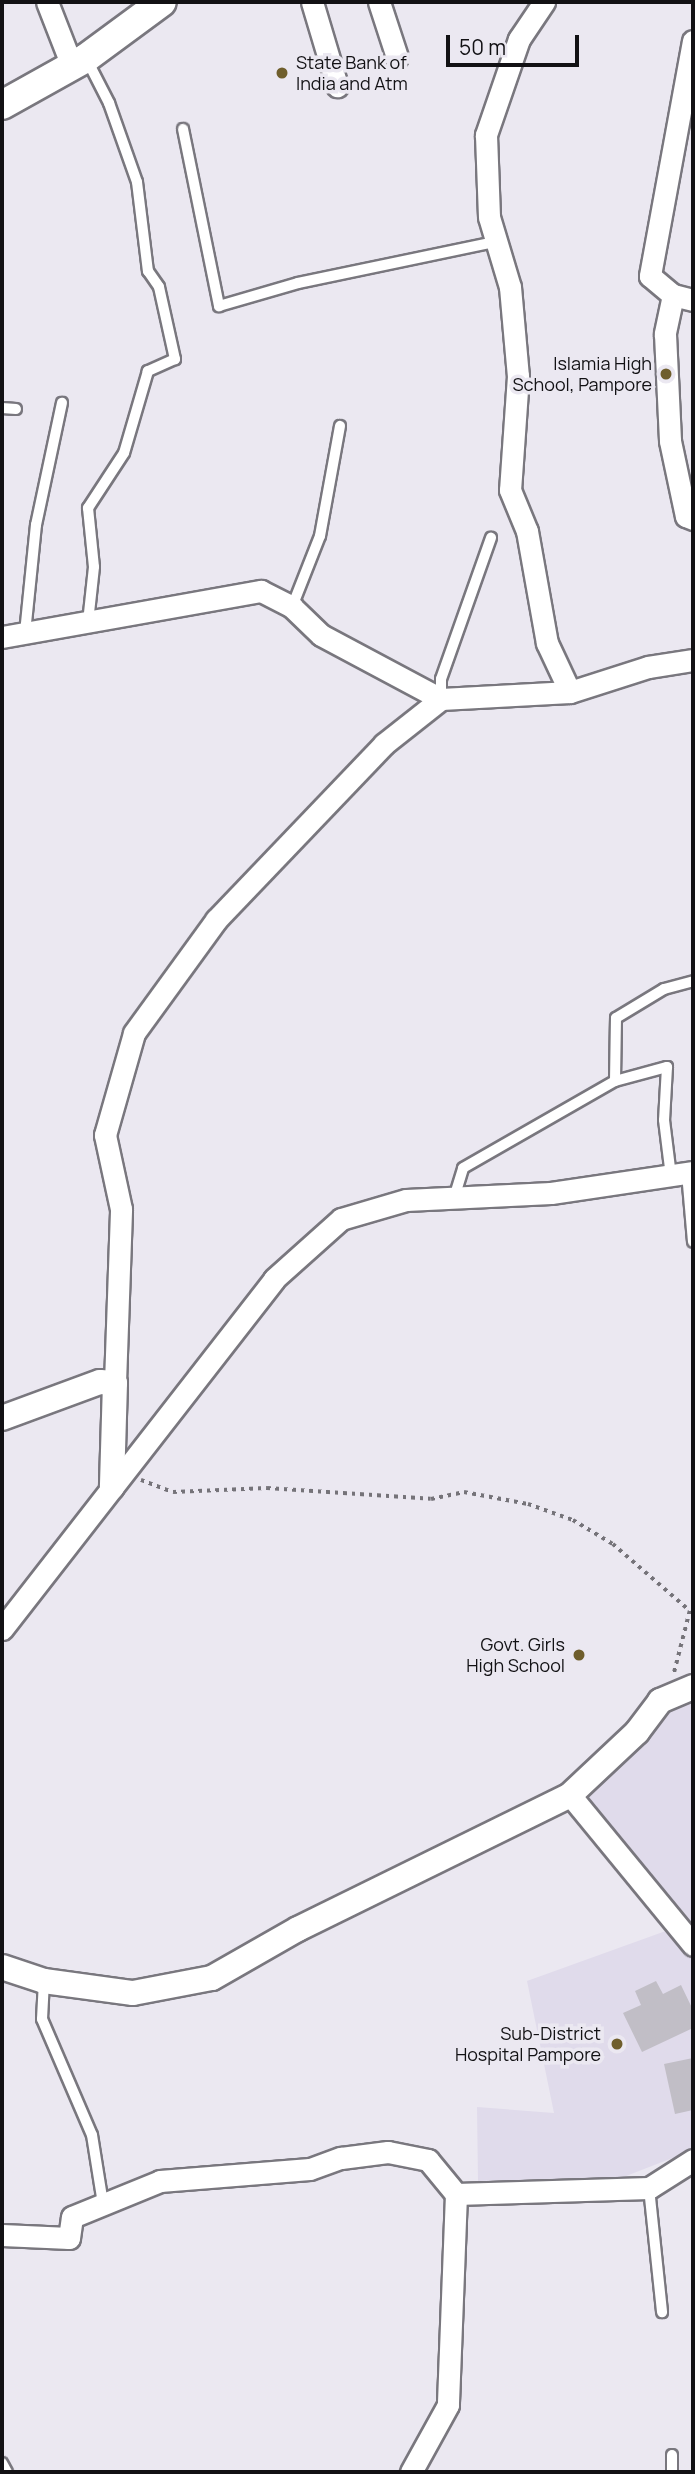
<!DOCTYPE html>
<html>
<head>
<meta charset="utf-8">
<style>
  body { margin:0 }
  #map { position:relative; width:695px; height:2474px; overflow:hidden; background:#ebe8f1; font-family:Manrope,sans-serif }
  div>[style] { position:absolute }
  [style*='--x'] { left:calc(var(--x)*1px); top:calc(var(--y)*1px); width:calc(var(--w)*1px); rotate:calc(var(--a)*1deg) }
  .built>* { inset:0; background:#e0dbeb }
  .building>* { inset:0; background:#c1bec6 }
  .path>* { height:3.5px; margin-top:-1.75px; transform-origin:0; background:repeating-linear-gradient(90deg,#757379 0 3.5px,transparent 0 8.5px) }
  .roads { filter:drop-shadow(2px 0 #79777e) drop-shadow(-2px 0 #79777e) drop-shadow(0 2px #79777e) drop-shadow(0 -2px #79777e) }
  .service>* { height:10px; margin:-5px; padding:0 5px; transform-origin:5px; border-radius:5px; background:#fff }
  .minor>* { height:21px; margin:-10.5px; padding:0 10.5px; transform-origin:10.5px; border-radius:10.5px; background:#fff }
  .tertiary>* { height:24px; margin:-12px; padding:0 12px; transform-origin:12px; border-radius:12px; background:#fff }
  .secondary>* { height:28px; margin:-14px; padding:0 14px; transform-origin:14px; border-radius:14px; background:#fff }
  .dots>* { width:19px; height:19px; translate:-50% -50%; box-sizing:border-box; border:4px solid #ebe8f1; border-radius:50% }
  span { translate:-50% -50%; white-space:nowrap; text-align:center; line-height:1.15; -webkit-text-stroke:7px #ebe8f1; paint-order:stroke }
  .poi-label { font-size:18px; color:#121114 }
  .left { translate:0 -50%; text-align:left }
  .right { translate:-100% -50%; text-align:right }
  .frame { position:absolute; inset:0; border:4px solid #121114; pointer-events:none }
  .scale { position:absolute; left:446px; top:35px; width:133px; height:32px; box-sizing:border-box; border:4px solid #121114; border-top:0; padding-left:9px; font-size:21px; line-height:24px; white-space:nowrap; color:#121114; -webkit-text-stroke:5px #ebe8f1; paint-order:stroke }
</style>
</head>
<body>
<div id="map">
  <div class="built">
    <i style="clip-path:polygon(693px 1687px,693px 1945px,570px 1795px)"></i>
    <i style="clip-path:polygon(674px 1928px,693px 1958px,693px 2150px,621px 2178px,478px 2181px,477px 2107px,554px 2113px,527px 1981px)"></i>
  </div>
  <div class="building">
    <i style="clip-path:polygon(656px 1981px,663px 1994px,681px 1985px,693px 2010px,693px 2028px,642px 2052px,623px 2013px,641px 2005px,635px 1991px)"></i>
    <i style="clip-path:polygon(693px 2058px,693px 2110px,675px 2114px,664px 2064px)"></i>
  </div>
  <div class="path">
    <i style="--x:141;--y:1480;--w:34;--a:21"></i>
    <i style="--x:173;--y:1492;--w:94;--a:-2.4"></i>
    <i style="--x:267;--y:1488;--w:164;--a:3.8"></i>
    <i style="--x:431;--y:1499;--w:34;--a:-12"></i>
    <i style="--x:464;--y:1492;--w:65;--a:10.6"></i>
    <i style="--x:528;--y:1504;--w:48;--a:19.6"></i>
    <i style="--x:573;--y:1520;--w:47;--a:31"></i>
    <i style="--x:613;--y:1544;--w:102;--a:41"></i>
    <i style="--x:690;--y:1611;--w:65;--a:104.3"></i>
  </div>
  <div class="roads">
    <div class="service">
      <i style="--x:86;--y:58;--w:51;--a:62.9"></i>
      <i style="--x:109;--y:103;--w:84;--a:70.5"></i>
      <i style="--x:137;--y:182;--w:90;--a:83"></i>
      <i style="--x:148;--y:271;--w:19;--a:55"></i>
      <i style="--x:159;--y:287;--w:74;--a:77.5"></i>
      <i style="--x:175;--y:359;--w:30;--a:156"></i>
      <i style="--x:148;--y:371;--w:85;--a:106.3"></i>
      <i style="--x:124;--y:453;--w:66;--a:123.2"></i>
      <i style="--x:88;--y:508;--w:59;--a:84.2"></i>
      <i style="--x:94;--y:567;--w:55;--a:96.2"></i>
      <i style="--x:183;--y:129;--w:181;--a:78.5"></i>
      <i style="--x:219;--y:306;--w:82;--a:-16.2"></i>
      <i style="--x:298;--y:283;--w:205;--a:-11.8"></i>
      <i style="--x:2;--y:408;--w:14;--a:4"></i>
      <i style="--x:292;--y:607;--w:76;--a:-68.5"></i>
      <i style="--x:320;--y:536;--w:112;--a:-79.7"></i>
      <i style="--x:25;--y:633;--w:109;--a:-84.2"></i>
      <i style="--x:36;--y:525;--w:125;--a:-78"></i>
      <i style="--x:441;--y:699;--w:20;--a:-90"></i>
      <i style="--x:441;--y:679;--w:150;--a:-70.5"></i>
      <i style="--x:615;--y:1081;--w:63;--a:-89.1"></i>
      <i style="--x:616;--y:1018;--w:56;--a:-31.1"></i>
      <i style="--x:664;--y:989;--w:30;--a:-15"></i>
      <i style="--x:687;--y:1173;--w:69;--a:85"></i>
      <i style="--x:454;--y:1198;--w:31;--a:-73"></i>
      <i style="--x:463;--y:1168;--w:175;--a:-29.8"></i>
      <i style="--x:615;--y:1081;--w:54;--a:-15.1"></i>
      <i style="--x:667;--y:1067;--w:53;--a:93.2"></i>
      <i style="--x:664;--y:1120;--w:56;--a:82.9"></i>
      <i style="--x:44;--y:1981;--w:38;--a:93"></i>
      <i style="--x:42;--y:2019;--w:126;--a:66.7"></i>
      <i style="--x:92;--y:2135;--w:70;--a:80.9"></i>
      <i style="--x:649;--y:2188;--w:125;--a:84"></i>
      <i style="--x:672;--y:2455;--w:17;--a:90"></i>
      <i style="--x:2;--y:2463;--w:10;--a:61"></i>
    </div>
    <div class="minor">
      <i style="--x:47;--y:2;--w:69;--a:68.7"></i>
      <i style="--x:312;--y:2;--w:88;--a:73.4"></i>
      <i style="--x:379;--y:2;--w:58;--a:71.9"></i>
      <i style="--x:544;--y:2;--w:45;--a:124"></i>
      <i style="--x:519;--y:39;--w:102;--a:109"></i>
      <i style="--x:486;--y:135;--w:82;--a:87.9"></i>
      <i style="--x:489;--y:217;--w:73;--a:73.3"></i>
      <i style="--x:510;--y:287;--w:89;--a:84.9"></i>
      <i style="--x:518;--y:376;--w:114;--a:94"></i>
      <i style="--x:510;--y:490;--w:44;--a:67.5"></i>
      <i style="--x:527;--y:531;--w:114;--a:79.9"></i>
      <i style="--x:547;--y:643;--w:54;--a:64.9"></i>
      <i style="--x:693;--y:41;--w:239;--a:100.4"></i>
      <i style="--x:650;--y:276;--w:30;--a:40"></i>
      <i style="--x:673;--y:295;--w:21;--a:14"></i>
      <i style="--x:673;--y:295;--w:40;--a:102"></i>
      <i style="--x:665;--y:334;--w:107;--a:87.3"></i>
      <i style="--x:670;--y:441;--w:77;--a:78"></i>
      <i style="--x:686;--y:516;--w:8;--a:23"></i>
      <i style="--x:2;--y:637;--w:263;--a:-10.1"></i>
      <i style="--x:261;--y:591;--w:35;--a:27"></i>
      <i style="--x:292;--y:607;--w:40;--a:44"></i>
      <i style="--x:321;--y:635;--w:136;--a:28.1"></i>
      <i style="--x:441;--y:699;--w:129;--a:-3.1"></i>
      <i style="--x:570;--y:692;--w:82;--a:-17.8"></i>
      <i style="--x:648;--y:667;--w:46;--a:-8.8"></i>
      <i style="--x:115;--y:1383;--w:174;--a:-88"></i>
      <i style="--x:121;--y:1209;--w:76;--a:-102.2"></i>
      <i style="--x:105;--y:1135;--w:106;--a:-74.1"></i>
      <i style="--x:134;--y:1033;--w:140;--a:-54"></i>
      <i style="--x:216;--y:920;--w:243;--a:-46.3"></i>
      <i style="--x:384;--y:744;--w:73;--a:-38.3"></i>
      <i style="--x:2;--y:1629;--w:443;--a:-52.1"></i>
      <i style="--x:274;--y:1279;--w:90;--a:-41.8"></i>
      <i style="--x:341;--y:1219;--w:68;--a:-16.3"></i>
      <i style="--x:406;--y:1200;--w:145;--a:-2.8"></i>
      <i style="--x:551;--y:1193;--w:144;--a:-8.4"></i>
      <i style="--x:570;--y:1795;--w:194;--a:50.6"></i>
      <i style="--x:456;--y:2194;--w:193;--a:-1.8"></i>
      <i style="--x:649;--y:2188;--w:52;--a:-32.5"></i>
      <i style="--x:2;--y:2235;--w:67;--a:2.6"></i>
      <i style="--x:69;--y:2238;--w:21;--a:-82"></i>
      <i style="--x:72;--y:2217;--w:95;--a:-22.2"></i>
      <i style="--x:160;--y:2181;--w:150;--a:-4.6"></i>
      <i style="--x:310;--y:2169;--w:33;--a:-20"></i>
      <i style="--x:341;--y:2158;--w:47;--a:-7.3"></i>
      <i style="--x:388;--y:2152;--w:41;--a:11.3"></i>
      <i style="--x:428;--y:2160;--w:44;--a:50.5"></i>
      <i style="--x:456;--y:2194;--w:211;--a:92.2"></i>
      <i style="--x:448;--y:2405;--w:77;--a:118.9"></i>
    </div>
    <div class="tertiary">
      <i style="--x:2;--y:1418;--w:104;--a:-20.2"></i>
      <i style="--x:100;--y:1382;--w:15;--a:4"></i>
      <i style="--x:115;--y:1383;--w:104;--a:91.7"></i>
      <i style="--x:2;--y:1967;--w:44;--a:18.4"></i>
      <i style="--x:44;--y:1981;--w:90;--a:7.7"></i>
      <i style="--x:133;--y:1993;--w:80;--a:-10.8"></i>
      <i style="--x:212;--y:1978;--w:99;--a:-29.7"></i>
      <i style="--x:298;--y:1929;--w:303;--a:-26.2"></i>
      <i style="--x:570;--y:1795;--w:92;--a:-43.2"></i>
      <i style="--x:637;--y:1732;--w:39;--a:-53"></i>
      <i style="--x:660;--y:1701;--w:36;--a:-23"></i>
    </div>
    <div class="secondary">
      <i style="--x:2;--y:105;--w:96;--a:-29.2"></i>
      <i style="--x:86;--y:58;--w:94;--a:-36.4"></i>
    </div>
  </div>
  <div class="dots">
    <i style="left:282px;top:73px;background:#6f5e2c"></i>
    <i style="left:666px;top:374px;background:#6f5e2c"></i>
    <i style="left:579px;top:1655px;background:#6f5e2c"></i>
    <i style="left:617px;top:2044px;background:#6f5e2c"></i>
  </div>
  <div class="poi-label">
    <span class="left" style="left:296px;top:73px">State Bank of<br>India and Atm</span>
    <span class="right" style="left:652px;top:374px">Islamia High<br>School, Pampore</span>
    <span class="right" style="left:565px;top:1655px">Govt. Girls<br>High School</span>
    <span class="right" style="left:601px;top:2044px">Sub-District<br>Hospital Pampore</span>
  </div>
  <div class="frame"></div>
  <div class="scale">50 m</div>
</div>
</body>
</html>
